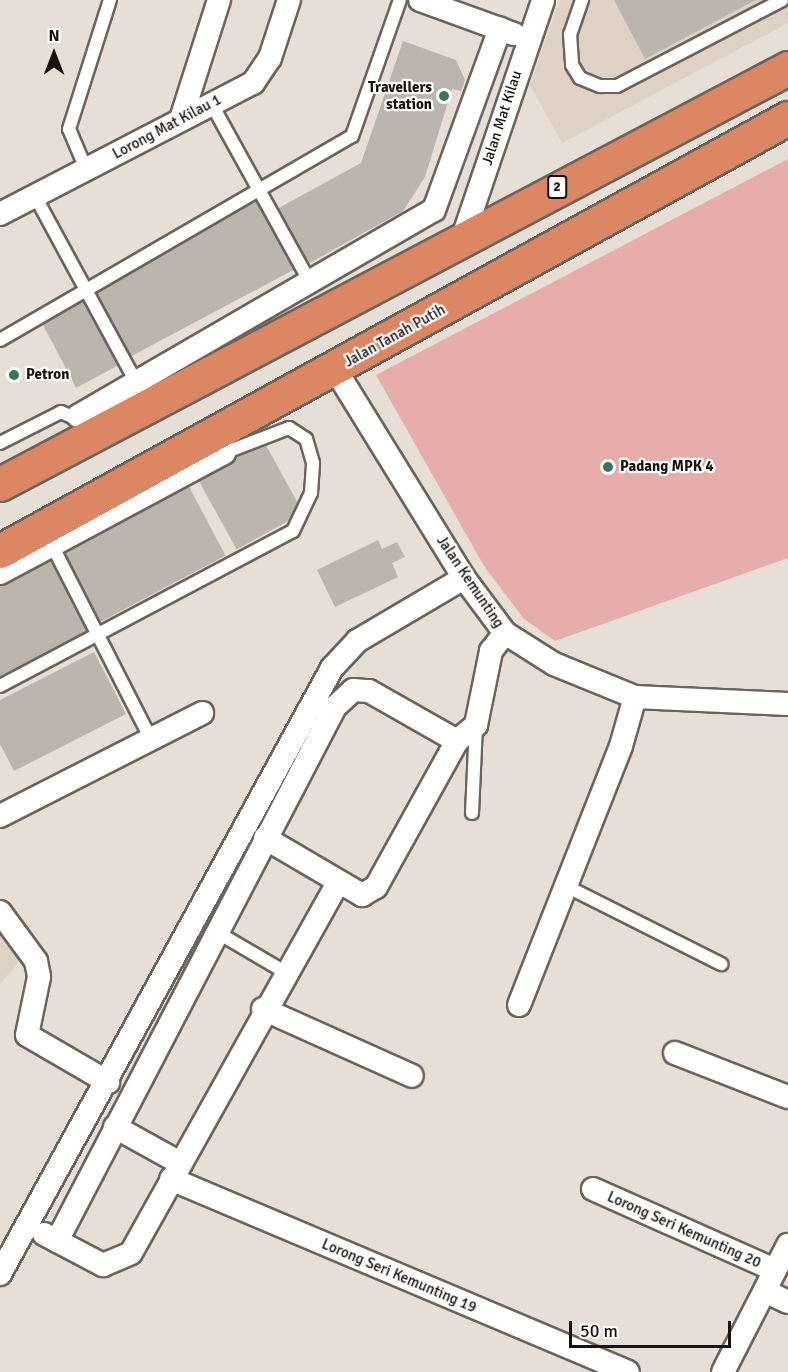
<!DOCTYPE html>
<html>
<head>
<meta charset="utf-8">
<style>
  body { margin:0 }
  #map { position:relative; width:788px; height:1372px; overflow:hidden; background:#e7ded6; font-family:Signika,sans-serif }
  div>[style] { position:absolute }
  [style*='--x'] { left:calc(var(--x)*1px); top:calc(var(--y)*1px); width:calc(var(--w)*1px); rotate:calc(var(--a)*1deg) }
  .built>* { inset:0; background:#dfd1c3 }
  .green>* { inset:0; background:#e7adaa }
  .building>* { inset:0; background:#bbb6ad; transform-origin:0 0 }
  .roads { filter:drop-shadow(2px 0 #6b645d) drop-shadow(-2px 0 #6b645d) drop-shadow(0 2px #6b645d) drop-shadow(0 -2px #6b645d) }
  .lane>* { height:12px; margin:-6px; padding:0 6px; transform-origin:6px; border-radius:6px; background:#fff }
  .street>* { height:22px; margin:-11px; padding:0 11px; transform-origin:11px; border-radius:11px; background:#fff }
  .highway>* { height:33px; margin:-16.5px; padding:0 16.5px; transform-origin:16.5px; border-radius:16.5px; background:#dc8763 }
  .dots>* { width:16px; height:16px; translate:-50% -50%; box-sizing:border-box; border:3px solid #fff; border-radius:50% }
  span { translate:-50% -50%; white-space:nowrap; text-align:center; line-height:1.15; -webkit-text-stroke:4.5px #fff; paint-order:stroke }
  .shield-label span { padding:2px 4px; background:#fff; border:2px solid; border-radius:4px; -webkit-text-stroke-width:0 }
  .shield-label { font-size:14px; color:#161311; font-weight:700 }
  .poi-label { font-size:15px; color:#161311; font-weight:700 }
  .right { translate:-100% -50%; text-align:right }
  .left { translate:0 -50%; text-align:left }
  .street-label { font-size:15px; color:#161311 }
  .north { position:absolute; left:24px; top:24px; width:60px; height:60px; -webkit-text-stroke:4px #fff; paint-order:stroke; rotate:0deg; font-size:16px; font-weight:700; line-height:24px; text-align:center; color:#161311 }
  .north::after { content:''; display:block; margin:auto; width:21px; height:27px; background:#161311; clip-path:polygon(50% 0,100% 100%,50% 72%,0 100%) }
  .scale { position:absolute; left:569px; top:1321px; width:162px; height:27px; box-sizing:border-box; border:3px solid #161311; border-top:0; padding-left:8px; font-size:18px; line-height:21px; white-space:nowrap; color:#161311; -webkit-text-stroke:4px #fff; paint-order:stroke }
</style>
</head>
<body>
<div id="map">
  <div class="built">
    <i style="clip-path:polygon(560px 0,788px 0,788px 23px,562px 143px,530px 85px)"></i>
    <i style="clip-path:polygon(0 929px,21px 959px,0 984px)"></i>
  </div>
  <div class="green">
    <i style="clip-path:polygon(788px 159px,788px 558px,555px 641px,524px 619px,484px 566px,376px 375px)"></i>
  </div>
  <div class="building">
    <i style="clip-path:polygon(614px 0,756px 0,645px 59px)"></i>
    <i style="clip-path:polygon(403px 41px,456px 60px,465px 80px,461px 91px,452px 89px,425px 177px,403px 211px,306px 265px,275px 210px,361px 163px)"></i>
    <i style="left:257px;top:201px;width:78px;height:185px;rotate:62deg"></i>
    <i style="left:82px;top:294px;width:80px;height:49px;rotate:62deg"></i>
    <i style="left:263px;top:440px;width:83px;height:76px;rotate:61deg"></i>
    <i style="left:187px;top:483px;width:82px;height:143px;rotate:62deg"></i>
    <i style="clip-path:polygon(378px 540px,382px 549px,397px 542px,405px 557px,392px 563px,398px 577px,335px 607px,317px 570px)"></i>
    <i style="clip-path:polygon(50px 555px,90px 630px,0 678px,0 581px)"></i>
    <i style="clip-path:polygon(94px 652px,126px 714px,14px 771px,0 744px,0 700px)"></i>
  </div>
  <div class="roads">
    <div class="lane">
      <i style="--x:582;--y:0;--w:36;--a:109"></i>
      <i style="--x:570;--y:34;--w:31;--a:86"></i>
      <i style="--x:572;--y:65;--w:15;--a:58"></i>
      <i style="--x:580;--y:78;--w:22;--a:22"></i>
      <i style="--x:600;--y:86;--w:17;--a:0"></i>
      <i style="--x:617;--y:86;--w:186;--a:-27.5"></i>
      <i style="--x:211;--y:103;--w:207;--a:61.1"></i>
      <i style="--x:86;--y:169;--w:43;--a:-113"></i>
      <i style="--x:69;--y:129;--w:135;--a:-72.4"></i>
      <i style="--x:35;--y:196;--w:214;--a:61.5"></i>
      <i style="--x:0;--y:340;--w:407;--a:-30.1"></i>
      <i style="--x:352;--y:136;--w:144;--a:-70.6"></i>
      <i style="--x:0;--y:443;--w:68;--a:-26.9"></i>
      <i style="--x:61;--y:412;--w:22;--a:24"></i>
      <i style="--x:52;--y:545;--w:218;--a:63"></i>
      <i style="--x:0;--y:686;--w:331;--a:-27.9"></i>
      <i style="--x:293;--y:531;--w:42;--a:-64.7"></i>
      <i style="--x:311;--y:493;--w:30;--a:-86"></i>
      <i style="--x:313;--y:463;--w:25;--a:-106"></i>
      <i style="--x:306;--y:439;--w:20;--a:-147"></i>
      <i style="--x:289;--y:428;--w:70;--a:159"></i>
      <i style="--x:472;--y:813;--w:88;--a:-87.4"></i>
      <i style="--x:566;--y:886;--w:174;--a:26.7"></i>
      <i style="--x:215;--y:931;--w:81;--a:30.4"></i>
    </div>
    <div class="street">
      <i style="--x:420;--y:0;--w:100;--a:19.9"></i>
      <i style="--x:181;--y:119;--w:125;--a:-72.3"></i>
      <i style="--x:0;--y:214;--w:285;--a:-27.4"></i>
      <i style="--x:253;--y:83;--w:30;--a:-56"></i>
      <i style="--x:270;--y:58;--w:61;--a:-71.9"></i>
      <i style="--x:463;--y:237;--w:250;--a:-71.3"></i>
      <i style="--x:335;--y:369;--w:246;--a:58.3"></i>
      <i style="--x:464;--y:578;--w:69;--a:53.3"></i>
      <i style="--x:505;--y:633;--w:58;--a:32.3"></i>
      <i style="--x:554;--y:664;--w:87;--a:22.2"></i>
      <i style="--x:635;--y:697;--w:153;--a:2.6"></i>
      <i style="--x:78;--y:416;--w:411;--a:-30.1"></i>
      <i style="--x:434;--y:210;--w:193;--a:-70"></i>
      <i style="--x:0;--y:573;--w:254;--a:-28.2"></i>
      <i style="--x:224;--y:453;--w:19;--a:-122"></i>
      <i style="--x:0;--y:816;--w:227;--a:-27"></i>
      <i style="--x:265;--y:838;--w:113;--a:30.4"></i>
      <i style="--x:362;--y:895;--w:16;--a:-30"></i>
      <i style="--x:376;--y:887;--w:167;--a:-61"></i>
      <i style="--x:457;--y:741;--w:25;--a:-40"></i>
      <i style="--x:476;--y:725;--w:76;--a:-78.5"></i>
      <i style="--x:491;--y:651;--w:23;--a:-52"></i>
      <i style="--x:0;--y:912;--w:61;--a:53.7"></i>
      <i style="--x:36;--y:961;--w:16;--a:79"></i>
      <i style="--x:39;--y:977;--w:59;--a:101.7"></i>
      <i style="--x:27;--y:1035;--w:94;--a:30.1"></i>
      <i style="--x:519;--y:1005;--w:278;--a:-68.5"></i>
      <i style="--x:621;--y:746;--w:51;--a:-74.1"></i>
      <i style="--x:263;--y:1009;--w:163;--a:24.2"></i>
      <i style="--x:675;--y:1053;--w:121;--a:21.3"></i>
      <i style="--x:115;--y:1127;--w:74;--a:29"></i>
      <i style="--x:171;--y:1179;--w:496;--a:22.9"></i>
      <i style="--x:593;--y:1189;--w:199;--a:24"></i>
      <i style="--x:44;--y:1234;--w:67;--a:27.7"></i>
      <i style="--x:103;--y:1265;--w:30;--a:-23"></i>
      <i style="--x:131;--y:1253;--w:423;--a:-60.8"></i>
      <i style="--x:57;--y:1241;--w:602;--a:-62.5"></i>
      <i style="--x:335;--y:707;--w:25;--a:-43"></i>
      <i style="--x:353;--y:690;--w:16;--a:4"></i>
      <i style="--x:369;--y:691;--w:101;--a:29.6"></i>
      <i style="--x:0;--y:1274;--w:691;--a:-61.28"></i>
      <i style="--x:332;--y:668;--w:37;--a:-47"></i>
      <i style="--x:357;--y:641;--w:124;--a:-30.5"></i>
      <i style="--x:765;--y:1291;--w:25;--a:26"></i>
      <i style="--x:723;--y:1372;--w:143;--a:-62.9"></i>
    </div>
    <div class="highway">
      <i style="--x:0;--y:484;--w:891;--a:-27.83"></i>
      <i style="--x:0;--y:551;--w:899;--a:-28.79"></i>
    </div>
  </div>
  <div class="dots">
    <i style="left:444px;top:96px;background:#367562"></i>
    <i style="left:14px;top:375px;background:#367562"></i>
    <i style="left:608px;top:467px;background:#367562"></i>
  </div>
  <div class="shield-label">
    <span style="left:557px;top:187px">2</span>
  </div>
  <div class="poi-label">
    <span class="right" style="left:432px;top:96px">Travellers<br>station</span>
    <span class="left" style="left:26px;top:375px">Petron</span>
    <span class="left" style="left:620px;top:467px">Padang MPK 4</span>
  </div>
  <div class="street-label">
    <span style="left:502px;top:118px;rotate:-72deg">Jalan Mat Kilau</span>
    <span style="left:167px;top:127px;rotate:-28deg">Lorong Mat Kilau 1</span>
    <span style="left:395px;top:336px;rotate:-29deg">Jalan Tanah Putih</span>
    <span style="left:470px;top:582px;rotate:56deg">Jalan Kemunting</span>
    <span style="left:684px;top:1230px;rotate:24deg">Lorong Seri Kemunting 20</span>
    <span style="left:399px;top:1276px;rotate:23deg">Lorong Seri Kemunting 19</span>
  </div>
  <div class="north">N</div>
  <div class="scale">50 m</div>
</div>
</body>
</html>
